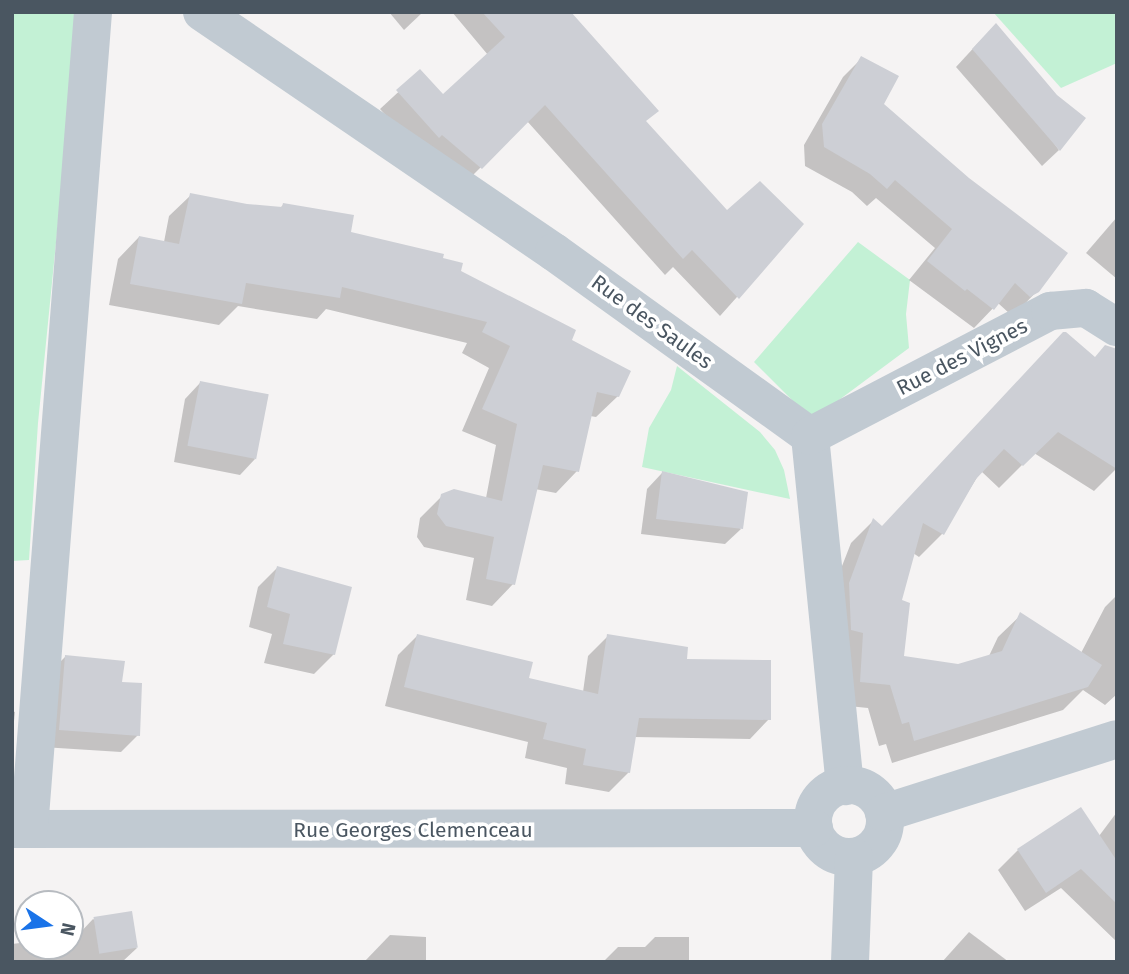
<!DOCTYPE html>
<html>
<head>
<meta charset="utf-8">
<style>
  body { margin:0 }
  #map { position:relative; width:1129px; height:974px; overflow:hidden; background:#f5f3f3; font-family:"Fira Sans",sans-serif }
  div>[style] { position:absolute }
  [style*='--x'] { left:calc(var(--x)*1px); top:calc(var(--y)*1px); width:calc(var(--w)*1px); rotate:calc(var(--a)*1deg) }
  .green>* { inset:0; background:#c3f1d5 }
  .shadow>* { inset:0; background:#0003 }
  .building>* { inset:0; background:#cdcfd5; transform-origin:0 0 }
  .minor>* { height:38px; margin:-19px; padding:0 19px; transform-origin:19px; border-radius:19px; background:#c1cad2 }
  .minor>.ring { margin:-19px; padding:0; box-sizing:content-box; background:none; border:38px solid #c1cad2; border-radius:50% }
  span { translate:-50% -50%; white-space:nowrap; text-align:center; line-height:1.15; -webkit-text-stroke:7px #fff; paint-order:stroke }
  .street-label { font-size:21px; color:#4a5661 }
  .frame { position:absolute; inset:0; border:14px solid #4a5661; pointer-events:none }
  .north { position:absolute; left:14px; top:890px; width:70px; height:70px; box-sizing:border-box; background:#fff; border:2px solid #b7bbc0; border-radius:50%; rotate:103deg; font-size:19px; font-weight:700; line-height:28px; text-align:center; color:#4a5661 }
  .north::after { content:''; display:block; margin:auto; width:24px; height:32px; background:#1a73e8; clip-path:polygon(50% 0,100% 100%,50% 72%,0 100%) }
</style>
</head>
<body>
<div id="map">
  <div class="green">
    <i style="clip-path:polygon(12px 12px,79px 12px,38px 423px,29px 560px,12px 561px)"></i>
    <i style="clip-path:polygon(993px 12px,1117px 12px,1117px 63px,1061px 88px)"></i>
    <i style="clip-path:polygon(858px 242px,910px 280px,906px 314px,909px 348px,812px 420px,754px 362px)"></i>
    <i style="clip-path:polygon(677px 366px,760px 432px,775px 450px,784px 470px,790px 499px,642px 467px,649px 428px,671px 390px)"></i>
  </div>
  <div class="shadow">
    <i style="clip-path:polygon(389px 12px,423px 12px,404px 30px)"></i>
    <i style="clip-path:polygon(452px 12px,569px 12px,645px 122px,727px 213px,802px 224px,720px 316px,673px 267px,665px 275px,527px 121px,463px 185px,421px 154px,380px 109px,420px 72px,443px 96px,488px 55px)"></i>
    <i style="clip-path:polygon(979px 42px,1059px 150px,1042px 166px,956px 67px)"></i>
    <i style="clip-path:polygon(862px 58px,882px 104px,1037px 291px,1018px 311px,1010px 314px,998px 303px,974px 328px,909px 280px,935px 248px,876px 198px,867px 206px,852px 192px,805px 166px,804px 145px,843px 77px)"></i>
    <i style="clip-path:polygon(191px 195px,246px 205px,279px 209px,284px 204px,349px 233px,441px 259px,570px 341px,618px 396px,596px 417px,590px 416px,577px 471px,556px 493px,535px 489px,513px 584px,492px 606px,466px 600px,474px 558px,424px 547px,417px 537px,420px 518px,442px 496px,486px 498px,496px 445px,462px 431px,489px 368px,462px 353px,467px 343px,326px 309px,317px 319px,238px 306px,219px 325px,109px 305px,118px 259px,139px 237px,164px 242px,169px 216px)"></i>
    <i style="clip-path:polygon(1117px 217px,1117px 279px,1086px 253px)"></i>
    <i style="clip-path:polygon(1117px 349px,1117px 468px,1094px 491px,1034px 453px,999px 488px,981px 471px,942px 534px,919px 557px,913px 553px,900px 602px,902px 657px,958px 665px,989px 656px,998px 637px,1021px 615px,1081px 653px,1105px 607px,1117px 595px,1117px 694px,1105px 705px,1083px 690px,1063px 710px,892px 763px,886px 744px,879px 746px,868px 708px,838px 705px,826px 607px,851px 543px,873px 521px,881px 528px,1094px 359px)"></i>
    <i style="clip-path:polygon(200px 383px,255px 459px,240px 475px,174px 462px,185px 399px)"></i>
    <i style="clip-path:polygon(662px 473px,741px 529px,725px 544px,641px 534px,647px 489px)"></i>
    <i style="clip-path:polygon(277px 568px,334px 654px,314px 674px,264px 663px,272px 634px,249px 627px,258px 587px)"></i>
    <i style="clip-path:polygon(418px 635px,527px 679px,583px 692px,588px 656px,608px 636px,685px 661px,769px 719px,750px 739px,634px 737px,629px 772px,609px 792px,565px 784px,567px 768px,525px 758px,528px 742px,385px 706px,398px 655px)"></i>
    <i style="clip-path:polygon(65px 657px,120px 684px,138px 735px,121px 752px,42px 747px,48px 674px)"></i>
    <i style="clip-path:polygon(12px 711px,15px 712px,12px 740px)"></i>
    <i style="clip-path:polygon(1081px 810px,1099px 836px,1117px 812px,1117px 942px,1061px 888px,1025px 911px,998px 870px,1018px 850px)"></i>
    <i style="clip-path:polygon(93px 919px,137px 948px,122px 962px,12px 962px,12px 944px,28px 942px,28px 946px,70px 946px,70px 936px,77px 936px)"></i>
    <i style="clip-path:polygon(969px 932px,1009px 962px,942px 962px)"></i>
    <i style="clip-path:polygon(390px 935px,426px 937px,426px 962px,364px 962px)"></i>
    <i style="clip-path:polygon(655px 937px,689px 937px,689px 962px,603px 962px,618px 947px,645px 947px)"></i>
  </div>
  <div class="building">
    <i style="clip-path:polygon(482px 12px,571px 12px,659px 111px,646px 121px,727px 210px,760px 181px,804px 224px,739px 299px,692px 250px,683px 259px,545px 105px,482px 169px,442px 135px,439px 138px,396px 90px,420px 69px,443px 94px,505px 37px)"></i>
    <i style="clip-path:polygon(996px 23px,1057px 95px,1086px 118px,1060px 151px,972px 49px)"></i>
    <i style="clip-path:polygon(861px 56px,899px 76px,884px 104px,969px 178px,1068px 253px,1039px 292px,1030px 297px,1015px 283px,994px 310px,967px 289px,965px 291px,927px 261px,952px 229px,895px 180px,887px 189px,870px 174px,824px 147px,822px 124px)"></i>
    <i style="clip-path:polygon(190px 193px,247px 204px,282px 207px,283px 203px,354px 215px,351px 232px,444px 254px,443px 258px,463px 263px,461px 271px,576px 330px,572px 340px,631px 371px,619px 397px,597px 392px,579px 472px,543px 465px,515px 585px,486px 579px,494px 537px,446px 526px,437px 514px,441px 494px,454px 489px,502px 501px,517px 424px,482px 409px,510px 346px,482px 332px,487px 322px,342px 287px,340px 298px,246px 283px,242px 304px,130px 284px,139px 236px,179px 244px)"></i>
    <i style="clip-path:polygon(1063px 332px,1066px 332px,1095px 357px,1105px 345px,1117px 349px,1117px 469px,1058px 432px,1023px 466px,1004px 449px,976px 479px,944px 535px,923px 523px,902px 600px,910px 603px,904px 656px,958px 664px,1002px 651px,1020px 612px,1102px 665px,1088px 687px,914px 741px,909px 722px,902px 724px,890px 685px,860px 682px,863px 633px,851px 630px,849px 583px,873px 518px,882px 526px)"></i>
    <i style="left:200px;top:381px;width:70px;height:66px;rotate:11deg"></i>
    <i style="clip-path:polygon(662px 471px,748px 492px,743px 529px,656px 519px)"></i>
    <i style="clip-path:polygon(277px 566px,352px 587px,335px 655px,283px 644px,290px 614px,267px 607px)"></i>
    <i style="clip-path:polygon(417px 634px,533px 662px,529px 678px,598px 694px,607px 634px,688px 647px,687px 659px,771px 660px,771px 720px,639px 718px,630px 773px,583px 765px,586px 749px,543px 739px,547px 723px,404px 687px)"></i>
    <i style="clip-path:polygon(65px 655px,125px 661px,122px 682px,142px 683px,140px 736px,59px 730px)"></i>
    <i style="clip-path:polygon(1081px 807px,1117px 861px,1117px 904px,1081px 869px,1046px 893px,1017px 849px)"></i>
    <i style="left:132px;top:911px;width:37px;height:39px;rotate:81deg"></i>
  </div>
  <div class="minor">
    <i style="--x:202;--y:12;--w:426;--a:34.3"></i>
    <i style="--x:554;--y:252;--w:315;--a:35.7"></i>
    <i style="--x:810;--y:436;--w:352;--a:84.3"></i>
    <i style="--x:810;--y:436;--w:271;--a:-27.5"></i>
    <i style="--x:1050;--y:311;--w:36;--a:-5"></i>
    <i style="--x:1086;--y:308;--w:36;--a:32"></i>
    <i class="ring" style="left:813px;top:785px;width:34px;height:34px"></i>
    <i style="--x:884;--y:813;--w:244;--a:-17.6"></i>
    <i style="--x:12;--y:829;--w:802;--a:-0.07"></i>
    <i style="--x:29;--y:829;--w:820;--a:-85.52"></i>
    <i style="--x:850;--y:962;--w:105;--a:-87.8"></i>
  </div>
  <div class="street-label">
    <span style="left:652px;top:322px;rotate:36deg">Rue des Saules</span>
    <span style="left:962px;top:357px;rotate:-27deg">Rue des Vignes</span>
    <span style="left:413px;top:830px">Rue Georges Clemenceau</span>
  </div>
  <div class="frame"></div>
  <div class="north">N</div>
</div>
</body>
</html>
